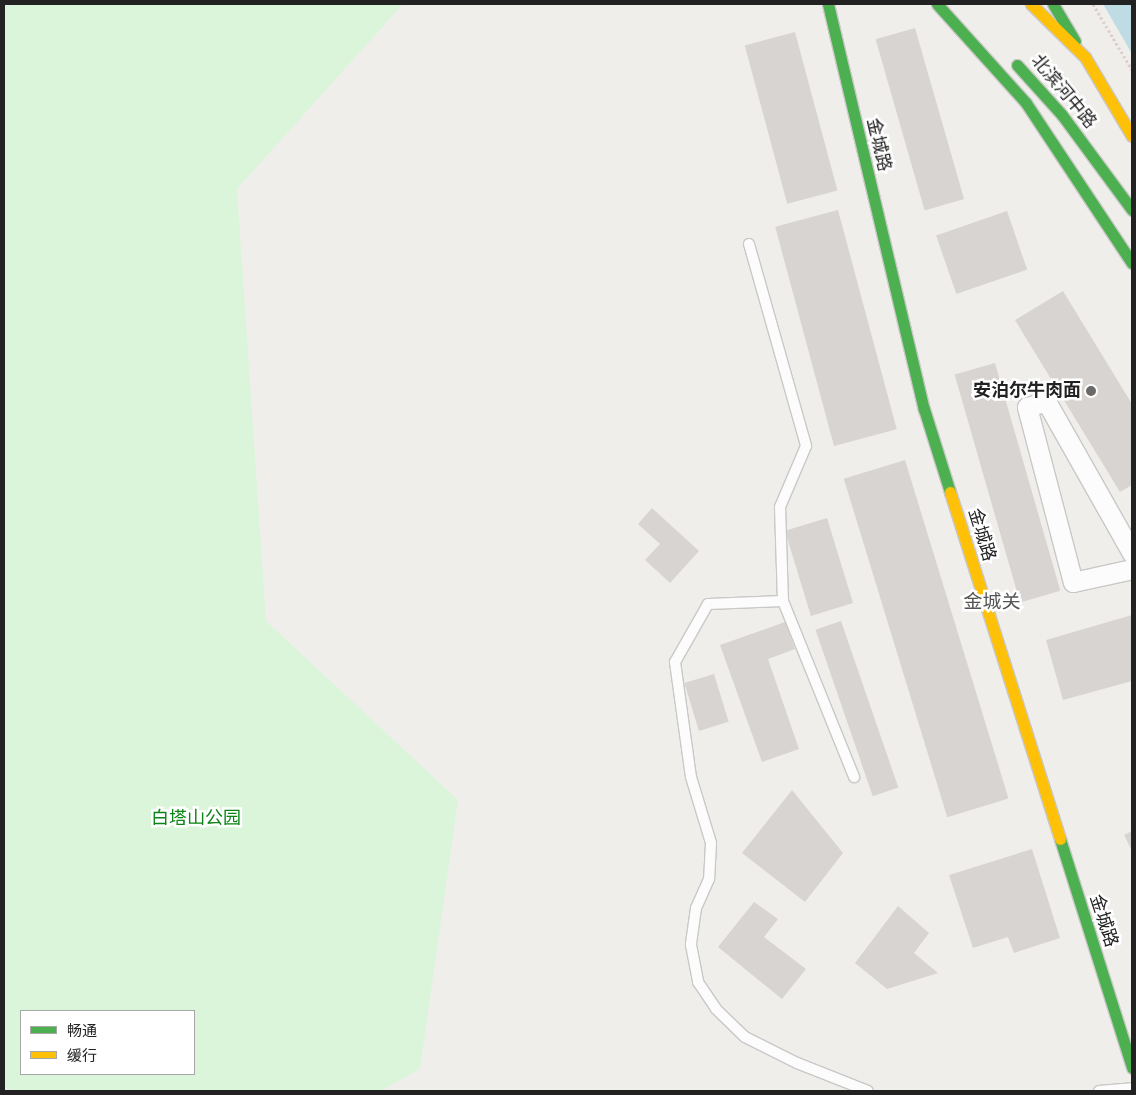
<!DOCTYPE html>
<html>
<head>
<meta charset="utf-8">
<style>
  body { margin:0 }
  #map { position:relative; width:1136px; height:1095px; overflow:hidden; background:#f0eeeb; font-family:"Alegreya Sans","Noto Sans SC",sans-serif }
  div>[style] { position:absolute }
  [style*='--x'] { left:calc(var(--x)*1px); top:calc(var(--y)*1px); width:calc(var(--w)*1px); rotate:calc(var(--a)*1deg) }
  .park>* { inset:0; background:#daf5da }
  .water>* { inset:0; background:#bfdbe3 }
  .building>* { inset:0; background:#d7d4d2; transform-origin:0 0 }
  .path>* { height:3px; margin-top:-1.5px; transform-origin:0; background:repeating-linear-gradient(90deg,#dccecd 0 2.5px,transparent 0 5px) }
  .roads { filter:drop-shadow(1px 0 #c9c8c7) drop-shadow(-1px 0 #c9c8c7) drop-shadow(0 1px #c9c8c7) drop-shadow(0 -1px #c9c8c7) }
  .lane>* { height:10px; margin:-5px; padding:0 5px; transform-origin:5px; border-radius:5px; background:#fdfcfc }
  .street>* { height:19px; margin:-9.5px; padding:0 9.5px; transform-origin:9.5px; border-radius:9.5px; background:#fdfcfc }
  .fast>* { height:11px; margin:-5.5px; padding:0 5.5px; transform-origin:5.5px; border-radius:5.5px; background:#4caf50 }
  .slow>* { height:11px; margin:-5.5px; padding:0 5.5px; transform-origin:5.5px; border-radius:5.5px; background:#ffc107 }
  .dots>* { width:14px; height:14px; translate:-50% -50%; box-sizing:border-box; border:2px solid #fff; border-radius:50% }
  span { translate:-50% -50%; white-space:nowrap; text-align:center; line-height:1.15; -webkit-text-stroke:5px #fff; paint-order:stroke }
  .street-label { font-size:18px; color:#222 }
  .poi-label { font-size:18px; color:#222; font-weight:700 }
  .right { translate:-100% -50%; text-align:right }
  .park-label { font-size:18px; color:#0c8416 }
  .neighbourhood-label { font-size:19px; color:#555 }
  .frame { position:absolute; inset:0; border:5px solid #222; pointer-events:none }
  .legend { position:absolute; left:20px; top:1010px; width:175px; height:65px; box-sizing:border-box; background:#fff; border:1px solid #a7a7a7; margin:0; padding:6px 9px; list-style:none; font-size:15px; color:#222 }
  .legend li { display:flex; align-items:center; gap:10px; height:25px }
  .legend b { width:25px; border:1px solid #a7a7a7 }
</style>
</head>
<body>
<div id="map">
  <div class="park">
    <i style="clip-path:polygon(evenodd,4px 4px,403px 4px,237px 189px,266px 621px,458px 800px,420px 1069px,381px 1091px,10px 1091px,4px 1085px,4px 4px,21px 1011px,194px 1011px,194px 1074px,21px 1074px,21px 1011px)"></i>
  </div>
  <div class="water">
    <i style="clip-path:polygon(1103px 4px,1132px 4px,1132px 54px,1120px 33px)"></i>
  </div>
  <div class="building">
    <i style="left:915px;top:28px;width:178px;height:41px;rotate:74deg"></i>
    <i style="left:795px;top:32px;width:164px;height:52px;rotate:75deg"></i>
    <i style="left:838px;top:210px;width:227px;height:65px;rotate:75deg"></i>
    <i style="left:1007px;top:211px;width:62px;height:75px;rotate:71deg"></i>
    <i style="clip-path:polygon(1063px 291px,1132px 404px,1132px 485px,1120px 492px,1015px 320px)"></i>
    <i style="left:995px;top:363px;width:237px;height:42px;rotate:74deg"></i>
    <i style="left:905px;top:460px;width:354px;height:64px;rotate:73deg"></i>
    <i style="clip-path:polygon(652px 508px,699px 551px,670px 583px,645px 560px,660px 544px,638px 524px)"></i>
    <i style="left:827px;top:518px;width:89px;height:44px;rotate:73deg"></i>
    <i style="clip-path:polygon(1132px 615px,1132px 681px,1063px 700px,1046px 640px)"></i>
    <i style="left:841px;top:621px;width:176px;height:27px;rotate:71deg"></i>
    <i style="clip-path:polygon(785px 622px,795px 649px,768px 659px,799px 749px,762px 762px,720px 645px)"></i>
    <i style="left:714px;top:674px;width:50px;height:31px;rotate:73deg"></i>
    <i style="clip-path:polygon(792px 790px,843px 853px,805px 902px,742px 853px)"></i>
    <i style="clip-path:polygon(1132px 831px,1132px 851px,1124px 835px)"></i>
    <i style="clip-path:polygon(1032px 849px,1060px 938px,1014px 953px,1008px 937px,973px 948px,949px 875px)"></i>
    <i style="clip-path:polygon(754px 902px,778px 919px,764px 937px,806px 969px,782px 999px,718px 947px)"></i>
    <i style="clip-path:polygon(898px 906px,929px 933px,914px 953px,938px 973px,887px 989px,855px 963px)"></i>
  </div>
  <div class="path">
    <i style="--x:1093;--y:4;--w:77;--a:59.4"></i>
  </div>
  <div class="roads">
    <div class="lane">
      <i style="--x:749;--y:244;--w:210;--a:74.2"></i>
      <i style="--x:806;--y:446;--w:66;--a:113.1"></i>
      <i style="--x:780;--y:507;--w:94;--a:88.2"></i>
      <i style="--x:783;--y:601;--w:190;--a:68"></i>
      <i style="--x:783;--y:601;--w:75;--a:177.7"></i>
      <i style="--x:708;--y:604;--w:67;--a:119.6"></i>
      <i style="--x:675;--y:662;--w:116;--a:82.1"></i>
      <i style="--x:691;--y:777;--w:69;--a:73.1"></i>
      <i style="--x:711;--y:843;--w:36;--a:93"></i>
      <i style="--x:709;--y:879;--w:32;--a:114"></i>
      <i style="--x:696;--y:908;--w:37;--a:98"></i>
      <i style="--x:691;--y:945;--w:38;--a:79"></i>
      <i style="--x:698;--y:982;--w:32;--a:56"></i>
      <i style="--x:716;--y:1009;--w:40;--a:44"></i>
      <i style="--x:745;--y:1037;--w:58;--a:26.6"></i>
      <i style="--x:797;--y:1063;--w:76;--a:21.5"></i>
      <i style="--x:1099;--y:1091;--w:33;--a:-5"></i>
    </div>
    <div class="street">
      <i style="--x:1132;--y:553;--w:175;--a:-119.5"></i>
      <i style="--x:1046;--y:401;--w:20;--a:162"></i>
      <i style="--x:1027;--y:407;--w:181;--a:75.3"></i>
      <i style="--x:1073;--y:582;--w:60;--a:-12.4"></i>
    </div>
    <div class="fast">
      <i style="--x:828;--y:4;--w:416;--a:76.7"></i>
      <i style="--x:924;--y:409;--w:87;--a:72.6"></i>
      <i style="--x:937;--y:4;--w:133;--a:48"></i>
      <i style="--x:1026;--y:103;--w:192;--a:56.5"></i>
      <i style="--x:1053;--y:4;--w:43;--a:59.3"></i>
      <i style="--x:1017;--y:65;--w:67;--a:48"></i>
      <i style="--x:1062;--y:115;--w:118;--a:53.6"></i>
      <i style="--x:1060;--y:839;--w:240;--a:72.5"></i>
    </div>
    <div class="slow">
      <i style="--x:1031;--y:4;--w:76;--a:44.5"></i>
      <i style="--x:1085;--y:57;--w:92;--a:59.3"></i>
      <i style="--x:950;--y:492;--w:364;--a:72.4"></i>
    </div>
  </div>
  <div class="dots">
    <i style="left:1091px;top:391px;background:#6a6968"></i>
  </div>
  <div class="street-label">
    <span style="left:1063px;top:92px;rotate:50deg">北滨河中路</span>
    <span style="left:878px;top:145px;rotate:77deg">金城路</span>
    <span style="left:981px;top:535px;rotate:73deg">金城路</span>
    <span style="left:1103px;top:921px;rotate:72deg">金城路</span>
  </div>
  <div class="poi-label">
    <span class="right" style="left:1081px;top:391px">安泊尔牛肉面</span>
  </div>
  <div class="park-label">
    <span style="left:196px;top:819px">白塔山公园</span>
  </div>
  <div class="neighbourhood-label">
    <span style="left:992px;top:603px">金城关</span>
  </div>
  <div class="frame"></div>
  <ul class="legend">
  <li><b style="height:6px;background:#4caf50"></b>畅通</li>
  <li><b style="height:6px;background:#ffc107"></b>缓行</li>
  </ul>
</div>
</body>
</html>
